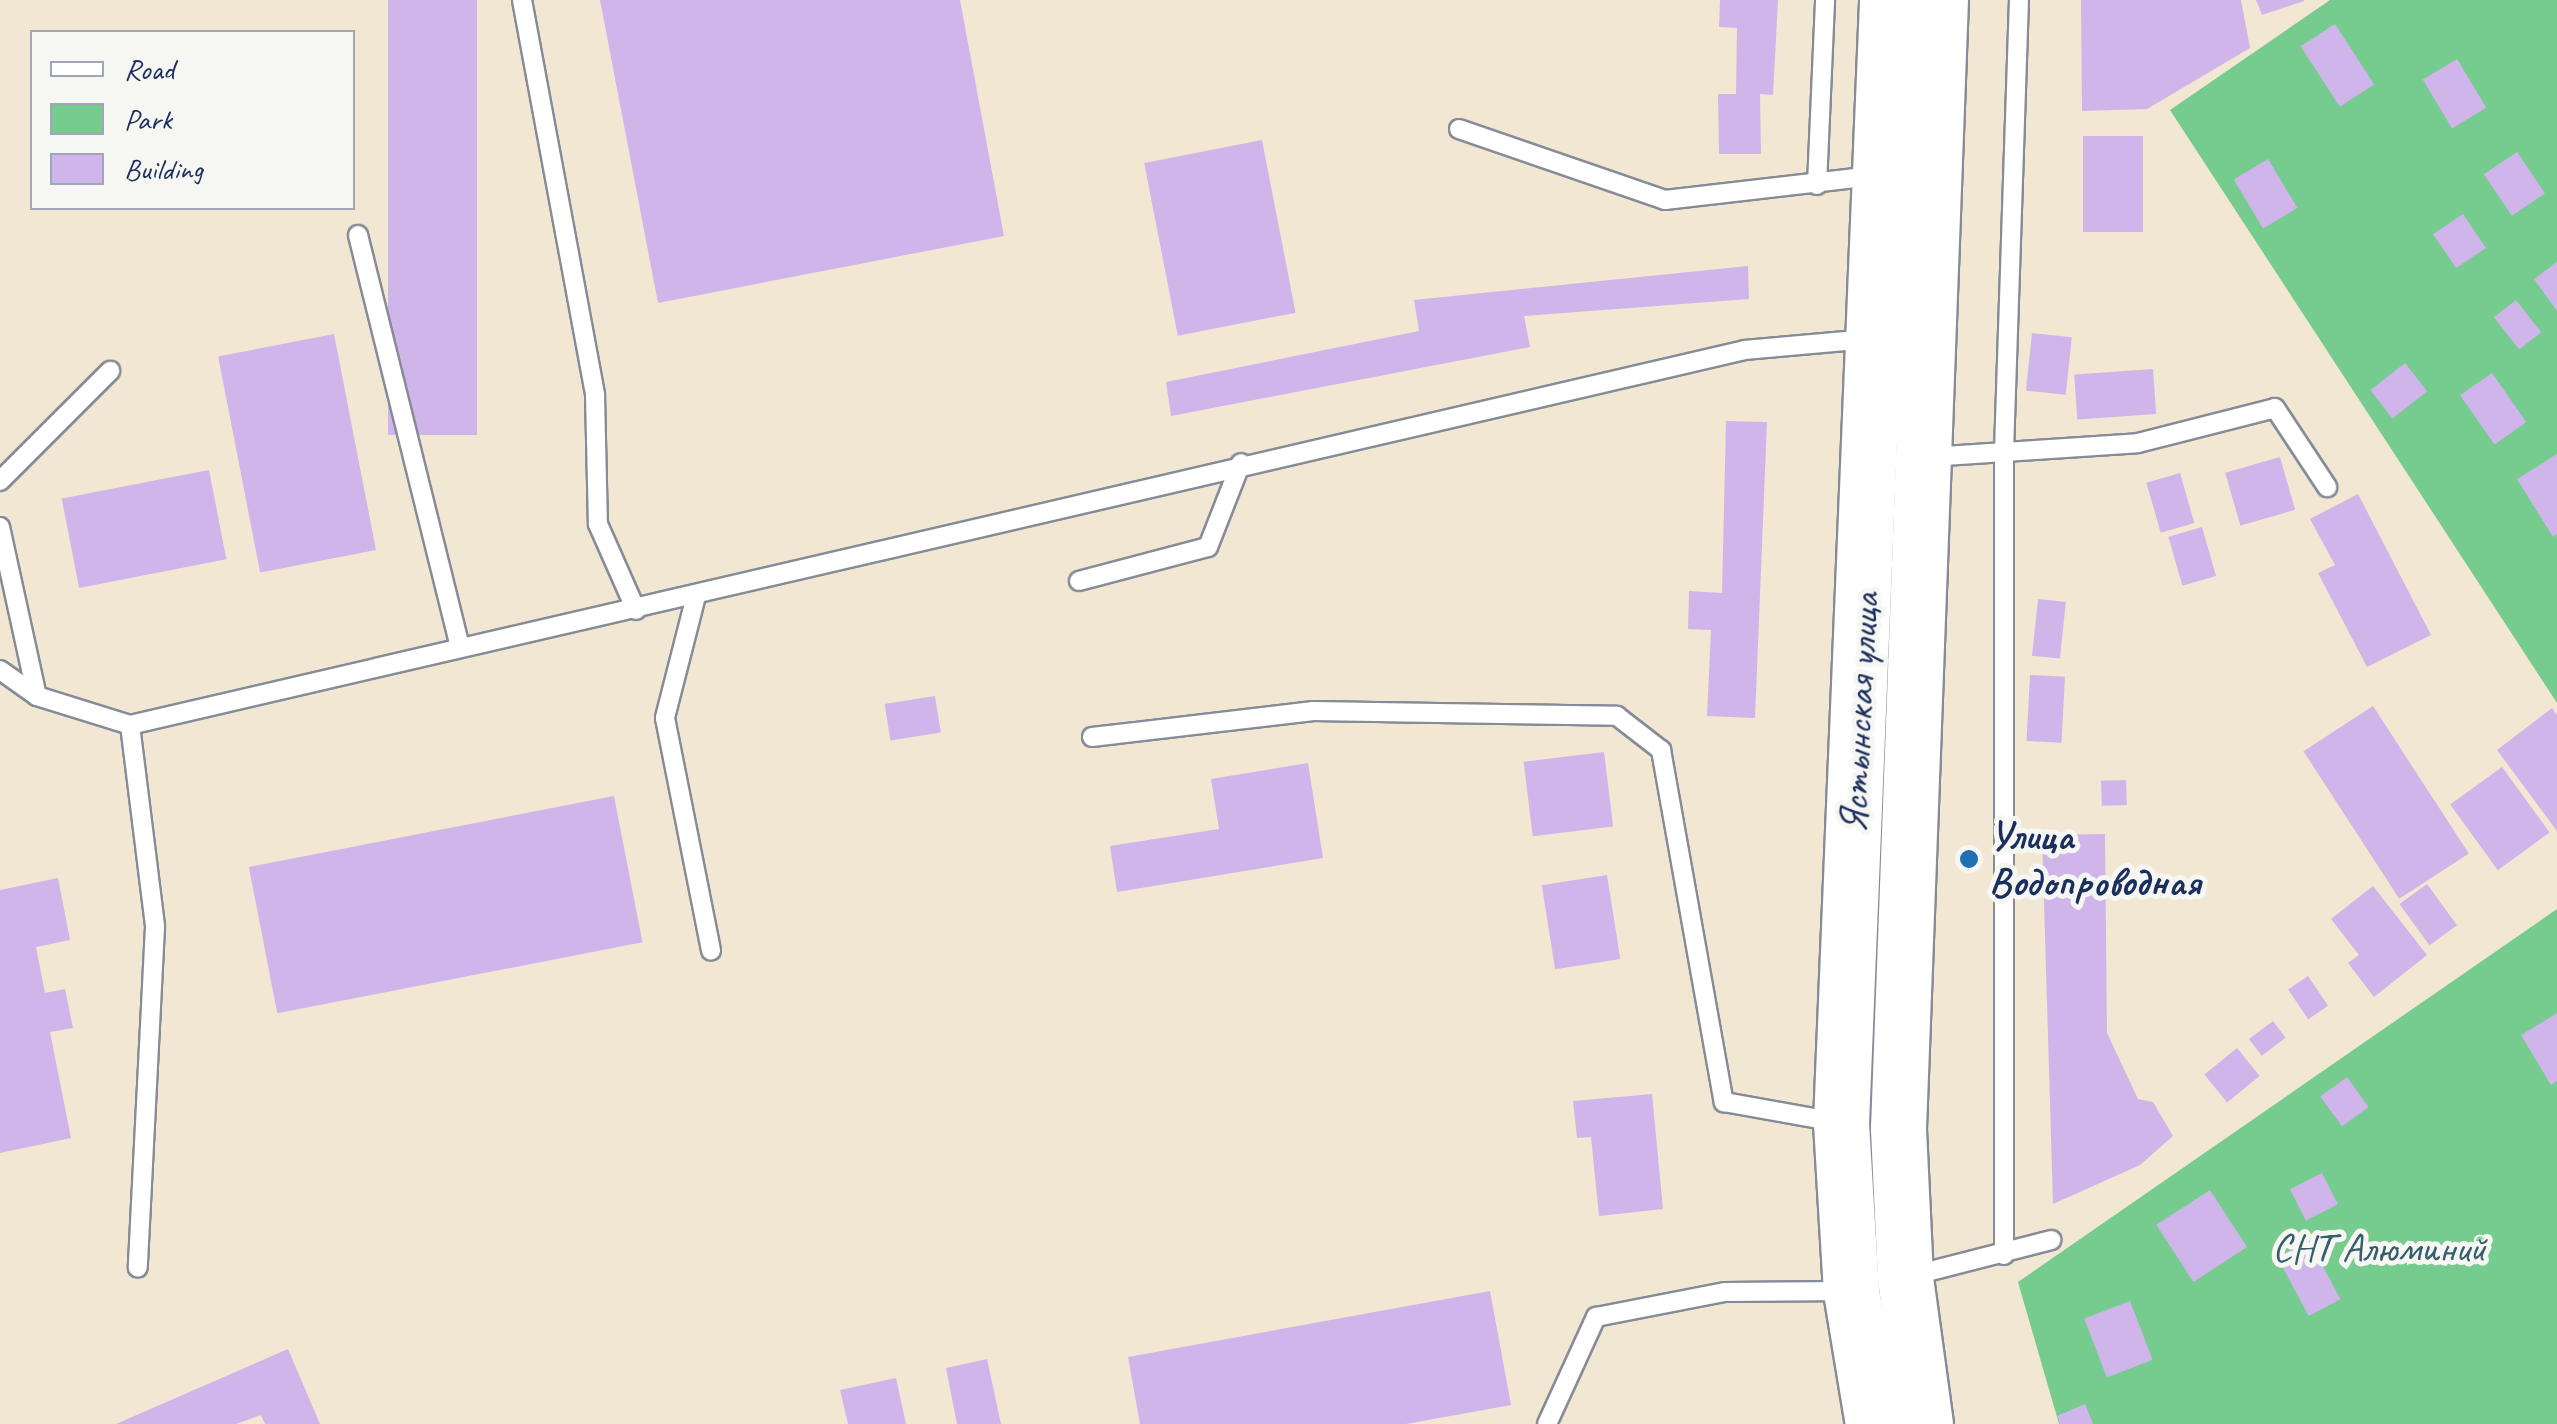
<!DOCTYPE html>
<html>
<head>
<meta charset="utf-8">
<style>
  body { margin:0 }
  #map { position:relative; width:2557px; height:1424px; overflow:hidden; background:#f1e7d2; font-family:Caveat,sans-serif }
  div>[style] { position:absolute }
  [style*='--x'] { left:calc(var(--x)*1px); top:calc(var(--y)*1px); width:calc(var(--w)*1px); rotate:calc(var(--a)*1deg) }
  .green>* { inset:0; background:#76cb8f }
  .building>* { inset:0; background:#d0b5eb; transform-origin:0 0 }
  .roads { filter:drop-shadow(2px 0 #868b98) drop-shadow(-2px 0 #868b98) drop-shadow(0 2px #868b98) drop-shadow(0 -2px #868b98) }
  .lane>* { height:18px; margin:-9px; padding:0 9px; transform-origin:9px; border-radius:9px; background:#fff }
  .primary>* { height:55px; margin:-27.5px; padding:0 27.5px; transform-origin:27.5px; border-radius:27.5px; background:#fff }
  .dots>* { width:28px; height:28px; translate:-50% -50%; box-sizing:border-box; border:5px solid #f6f6f2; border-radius:50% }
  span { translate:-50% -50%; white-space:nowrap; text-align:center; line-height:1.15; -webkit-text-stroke:10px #f6f6f2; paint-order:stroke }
  .street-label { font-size:40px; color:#1b2f5e }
  .poi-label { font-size:40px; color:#1b2f5e; font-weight:700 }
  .left { translate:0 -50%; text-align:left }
  .park-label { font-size:40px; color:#365e6d }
  .legend { position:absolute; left:30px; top:30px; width:325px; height:180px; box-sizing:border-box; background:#f6f6f2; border:2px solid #9ea6b7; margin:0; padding:12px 18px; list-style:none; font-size:30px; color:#1b2f5e }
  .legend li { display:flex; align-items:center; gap:20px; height:50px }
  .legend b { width:50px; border:2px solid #9ea6b7 }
</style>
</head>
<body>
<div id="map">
  <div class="green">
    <i style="clip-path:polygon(2330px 0,2557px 0,2557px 703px,2170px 110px)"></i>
    <i style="clip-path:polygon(2557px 909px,2557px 1424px,2059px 1424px,2018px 1282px)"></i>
  </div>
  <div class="building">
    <i style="left:388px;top:0;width:89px;height:435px"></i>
    <i style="clip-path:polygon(600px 0,960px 0,1004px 236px,658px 303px)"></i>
    <i style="clip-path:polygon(1720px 0,1778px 0,1773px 95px,1760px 94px,1761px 154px,1719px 154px,1718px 94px,1736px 94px,1737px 28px,1719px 27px)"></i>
    <i style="clip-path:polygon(2081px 0,2241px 0,2250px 48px,2147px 109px,2082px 111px)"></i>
    <i style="clip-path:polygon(2256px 0,2304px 0,2304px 1px,2262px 15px)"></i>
    <i style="left:2335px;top:24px;width:72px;height:41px;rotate:57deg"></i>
    <i style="left:2457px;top:59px;width:57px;height:40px;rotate:59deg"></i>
    <i style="left:2083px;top:136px;width:60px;height:96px"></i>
    <i style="left:1262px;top:140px;width:176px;height:120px;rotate:79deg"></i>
    <i style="left:2517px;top:152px;width:50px;height:40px;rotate:56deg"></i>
    <i style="left:2268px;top:159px;width:57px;height:40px;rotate:59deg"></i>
    <i style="left:2463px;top:214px;width:41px;height:36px;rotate:56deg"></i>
    <i style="clip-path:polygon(2557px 262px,2557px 311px,2534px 279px)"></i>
    <i style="clip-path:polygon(1748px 266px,1749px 299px,1524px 316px,1530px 347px,1171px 416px,1166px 382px,1419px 331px,1414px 300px)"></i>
    <i style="left:2516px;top:300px;width:41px;height:28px;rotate:52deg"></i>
    <i style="left:2032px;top:333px;width:40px;height:58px;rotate:6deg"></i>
    <i style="left:334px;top:334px;width:220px;height:118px;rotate:79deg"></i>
    <i style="left:2405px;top:363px;width:36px;height:44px;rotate:52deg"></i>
    <i style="left:2153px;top:369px;width:45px;height:79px;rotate:86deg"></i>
    <i style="left:2492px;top:373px;width:60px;height:39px;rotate:55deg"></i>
    <i style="clip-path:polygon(1726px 421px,1767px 422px,1755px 718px,1707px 716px,1711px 630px,1688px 629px,1689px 591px,1722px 593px)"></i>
    <i style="clip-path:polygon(2557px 454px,2557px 534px,2553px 537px,2517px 479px)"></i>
    <i style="left:2280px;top:457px;width:55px;height:57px;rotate:74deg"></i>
    <i style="left:209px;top:470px;width:91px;height:150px;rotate:79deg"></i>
    <i style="left:2180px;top:473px;width:52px;height:35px;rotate:74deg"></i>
    <i style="clip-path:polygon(2358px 494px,2431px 635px,2367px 667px,2318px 573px,2335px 565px,2310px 519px)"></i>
    <i style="left:2202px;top:527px;width:51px;height:35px;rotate:74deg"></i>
    <i style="left:2038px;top:599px;width:28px;height:57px;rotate:6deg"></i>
    <i style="left:2030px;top:675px;width:35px;height:66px;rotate:3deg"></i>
    <i style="left:935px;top:696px;width:37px;height:51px;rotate:81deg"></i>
    <i style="left:2373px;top:706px;width:176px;height:83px;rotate:57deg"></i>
    <i style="clip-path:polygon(2552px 708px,2557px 715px,2557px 831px,2497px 750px)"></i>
    <i style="left:1604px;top:752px;width:75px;height:81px;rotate:83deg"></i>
    <i style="clip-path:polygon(1308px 763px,1323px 858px,1117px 892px,1110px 846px,1219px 829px,1211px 779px)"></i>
    <i style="left:2502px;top:767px;width:81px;height:64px;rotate:54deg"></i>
    <i style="left:2126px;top:780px;width:25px;height:25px;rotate:88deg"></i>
    <i style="left:614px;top:796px;width:149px;height:372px;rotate:79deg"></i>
    <i style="clip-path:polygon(2105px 834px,2107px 1033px,2138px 1099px,2153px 1102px,2173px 1136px,2140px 1165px,2053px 1204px,2042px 835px)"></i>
    <i style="left:1607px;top:875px;width:85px;height:66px;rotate:81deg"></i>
    <i style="clip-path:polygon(58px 878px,70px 940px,36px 947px,45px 993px,65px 989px,73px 1028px,50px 1032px,71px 1138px,0 1153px,0 890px)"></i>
    <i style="left:2427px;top:884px;width:51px;height:34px;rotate:54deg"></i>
    <i style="clip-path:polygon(2373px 886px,2427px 955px,2374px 997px,2348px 963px,2359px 955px,2331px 919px)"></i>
    <i style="left:2308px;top:976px;width:36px;height:24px;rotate:56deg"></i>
    <i style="clip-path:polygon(2557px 1013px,2557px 1081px,2551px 1085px,2521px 1035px)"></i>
    <i style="left:2273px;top:1021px;width:21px;height:30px;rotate:53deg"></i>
    <i style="left:2237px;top:1048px;width:36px;height:42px;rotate:51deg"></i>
    <i style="left:2347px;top:1077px;width:37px;height:33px;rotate:54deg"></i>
    <i style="clip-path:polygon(1652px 1094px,1663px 1209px,1599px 1216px,1591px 1137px,1577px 1138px,1573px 1101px)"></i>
    <i style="left:2322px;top:1173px;width:35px;height:36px;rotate:63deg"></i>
    <i style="left:2210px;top:1190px;width:68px;height:64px;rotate:57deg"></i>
    <i style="left:2309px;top:1240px;width:67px;height:36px;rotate:62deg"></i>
    <i style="clip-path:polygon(1490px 1291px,1511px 1405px,1406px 1424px,1140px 1424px,1128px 1357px)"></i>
    <i style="left:2130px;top:1301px;width:63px;height:49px;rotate:69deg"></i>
    <i style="clip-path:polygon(288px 1349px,320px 1424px,265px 1424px,261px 1415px,236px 1424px,116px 1424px)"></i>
    <i style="clip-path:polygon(987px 1359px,1001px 1424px,957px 1424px,946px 1368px)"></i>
    <i style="clip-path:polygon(896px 1378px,906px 1424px,848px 1424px,840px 1390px)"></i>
    <i style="clip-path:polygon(2085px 1404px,2093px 1424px,2060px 1424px,2057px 1416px)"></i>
  </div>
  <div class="roads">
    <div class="lane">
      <i style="--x:522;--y:0;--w:402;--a:79.5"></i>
      <i style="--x:595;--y:395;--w:129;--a:88.7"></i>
      <i style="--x:598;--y:524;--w:94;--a:66.2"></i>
      <i style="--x:1459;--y:129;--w:218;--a:19"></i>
      <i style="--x:1665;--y:200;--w:209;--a:-6.6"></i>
      <i style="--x:1817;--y:185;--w:185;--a:-87.5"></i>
      <i style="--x:358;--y:235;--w:421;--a:76.1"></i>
      <i style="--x:1929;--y:457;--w:209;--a:-3.8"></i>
      <i style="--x:2138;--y:443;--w:141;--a:-14.3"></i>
      <i style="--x:2275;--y:408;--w:95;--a:56.6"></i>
      <i style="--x:0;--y:481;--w:156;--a:-45"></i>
      <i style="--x:0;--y:527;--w:173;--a:77.7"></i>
      <i style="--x:1079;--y:581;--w:133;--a:-14.8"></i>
      <i style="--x:1208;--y:547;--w:90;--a:-68.6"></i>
      <i style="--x:696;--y:596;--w:126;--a:104.3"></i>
      <i style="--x:665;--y:718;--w:237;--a:78.8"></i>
      <i style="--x:0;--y:670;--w:45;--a:35.1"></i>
      <i style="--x:37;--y:696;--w:97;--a:17.3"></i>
      <i style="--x:130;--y:725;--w:1658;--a:-13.07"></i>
      <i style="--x:1745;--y:350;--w:123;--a:-5.1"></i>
      <i style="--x:130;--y:725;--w:204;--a:82.9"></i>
      <i style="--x:155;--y:927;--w:341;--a:92.9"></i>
      <i style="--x:1092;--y:737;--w:223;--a:-6.7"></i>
      <i style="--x:1313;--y:711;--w:304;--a:0.9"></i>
      <i style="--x:1617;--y:716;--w:56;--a:37.7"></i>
      <i style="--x:1661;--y:750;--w:358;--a:79.9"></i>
      <i style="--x:1724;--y:1102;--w:114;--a:10.1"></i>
      <i style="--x:2004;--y:1255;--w:804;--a:-90"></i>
      <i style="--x:2004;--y:451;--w:451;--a:-88.1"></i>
      <i style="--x:1911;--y:1276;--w:145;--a:-14.4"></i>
      <i style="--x:1547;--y:1424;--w:118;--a:-65.4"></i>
      <i style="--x:1596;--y:1317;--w:131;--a:-11"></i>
      <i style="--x:1725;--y:1292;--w:120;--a:-0.5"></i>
    </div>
    <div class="primary">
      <i style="--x:1873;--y:1424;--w:135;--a:-99.4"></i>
      <i style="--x:1851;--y:1291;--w:168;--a:-93.4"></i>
      <i style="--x:1841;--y:1123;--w:1124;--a:-87.65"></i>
      <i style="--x:1925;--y:1424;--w:147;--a:-97.8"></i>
      <i style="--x:1905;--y:1278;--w:150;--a:-92.7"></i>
      <i style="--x:1898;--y:1128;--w:1129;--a:-87.87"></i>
    </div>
  </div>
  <div class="dots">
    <i style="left:1969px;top:859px;background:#1f6fb2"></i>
  </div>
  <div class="street-label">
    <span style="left:1859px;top:713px;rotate:-87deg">Ястынская улица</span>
  </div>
  <div class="poi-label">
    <span class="left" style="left:1989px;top:859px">Улица<br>Водопроводная</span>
  </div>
  <div class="park-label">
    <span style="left:2379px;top:1248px">СНТ Алюминий</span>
  </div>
  <ul class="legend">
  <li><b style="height:12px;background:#fff"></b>Road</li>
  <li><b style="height:28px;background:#76cb8f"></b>Park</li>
  <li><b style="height:28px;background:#d0b5eb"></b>Building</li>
  </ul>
</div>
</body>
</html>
